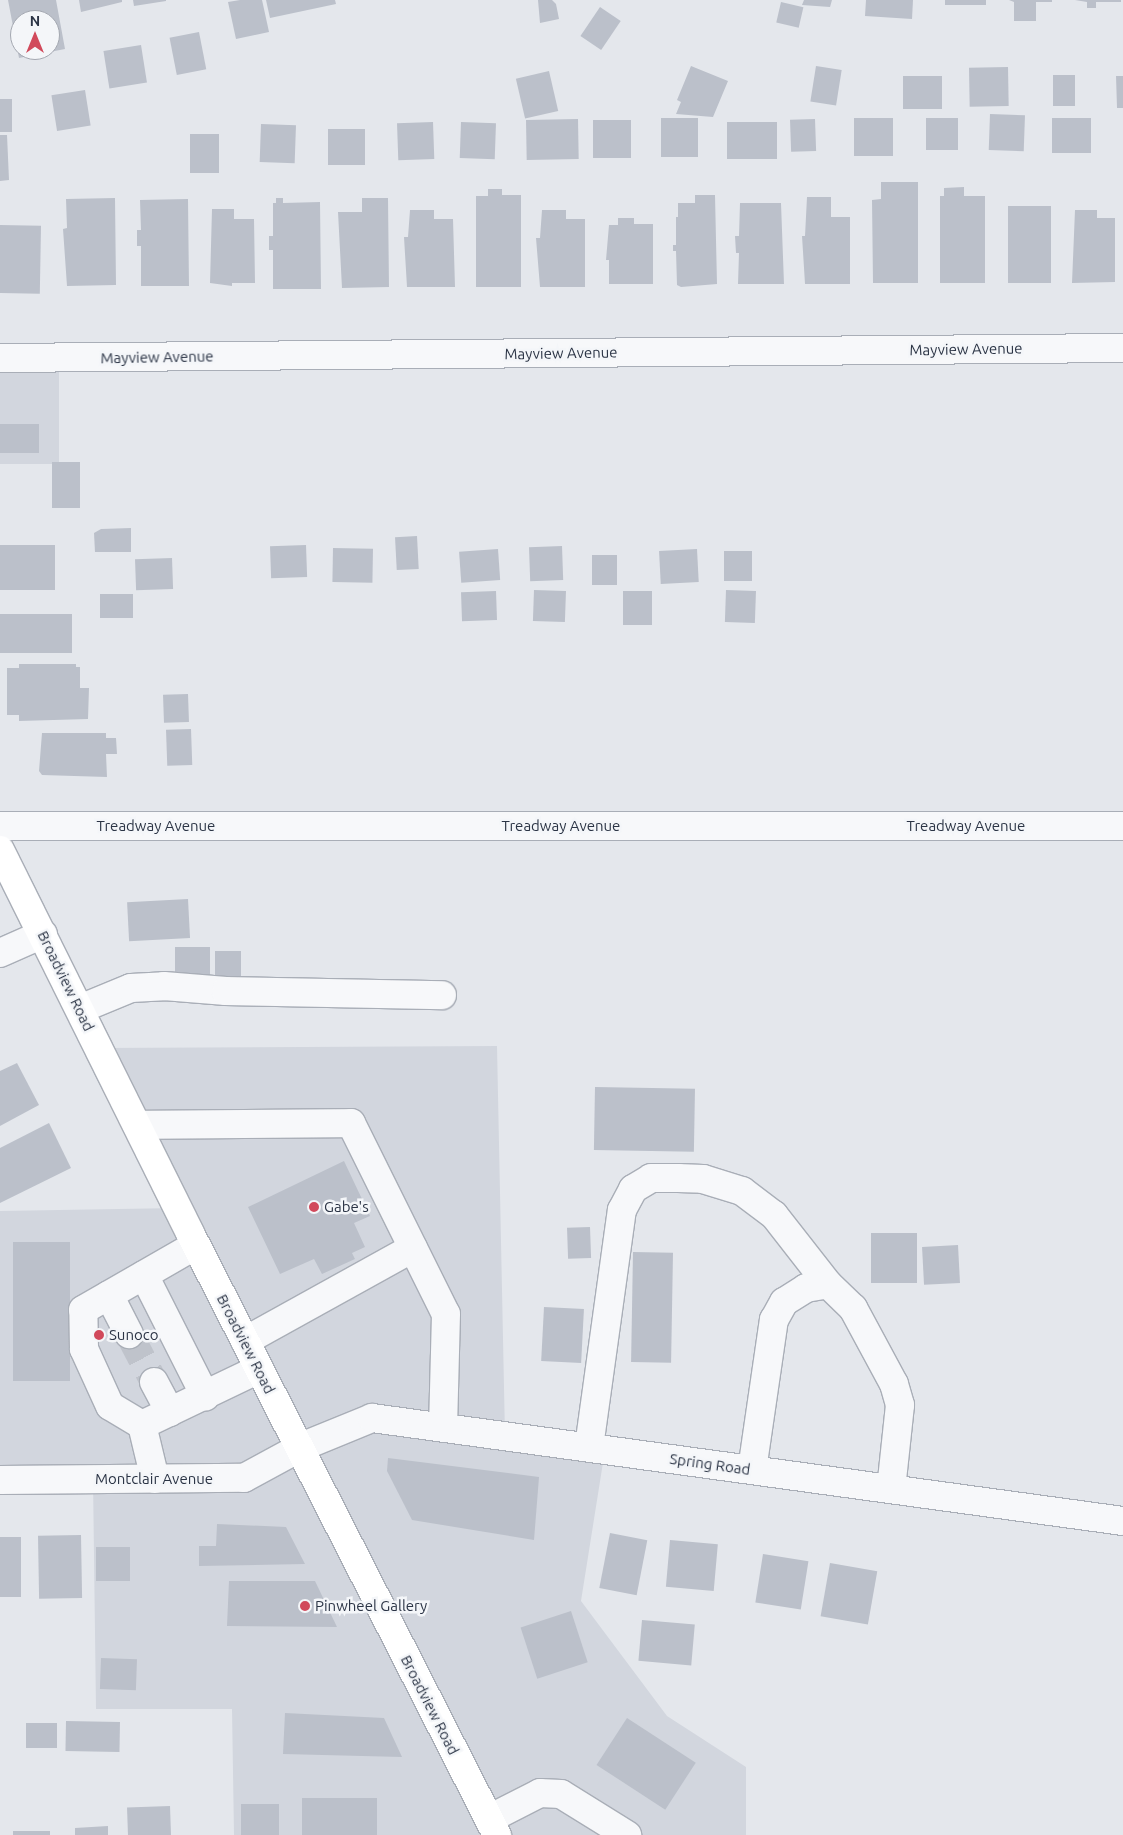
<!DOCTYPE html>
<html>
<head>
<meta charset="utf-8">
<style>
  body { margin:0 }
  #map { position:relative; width:1123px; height:1835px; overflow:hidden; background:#e4e7ec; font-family:Ubuntu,sans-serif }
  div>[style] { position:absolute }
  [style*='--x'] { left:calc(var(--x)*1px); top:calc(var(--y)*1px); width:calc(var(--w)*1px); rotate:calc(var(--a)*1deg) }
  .built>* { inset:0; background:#d2d6de; transform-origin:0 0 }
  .building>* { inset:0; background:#bbc0ca; transform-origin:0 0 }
  .minor-tunnel>* { height:28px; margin-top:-14px; transform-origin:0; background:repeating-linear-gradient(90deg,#bfc3cb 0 28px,transparent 0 42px) }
  .roads { filter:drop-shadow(1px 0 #a9aeb7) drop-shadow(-1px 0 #a9aeb7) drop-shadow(0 1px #a9aeb7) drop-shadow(0 -1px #a9aeb7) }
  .minor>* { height:28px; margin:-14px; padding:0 14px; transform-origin:14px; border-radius:14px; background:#f7f8fa }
  .major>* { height:28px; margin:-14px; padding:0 14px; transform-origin:14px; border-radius:14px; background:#fff }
  .dots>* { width:14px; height:14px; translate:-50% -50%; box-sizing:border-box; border:2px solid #f4f6f9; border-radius:50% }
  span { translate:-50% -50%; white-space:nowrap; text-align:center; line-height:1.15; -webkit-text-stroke:5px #f4f6f9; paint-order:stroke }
  .street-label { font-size:15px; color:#2b3445 }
  .poi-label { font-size:15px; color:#2b3445 }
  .left { translate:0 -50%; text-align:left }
  .north { position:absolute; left:10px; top:10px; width:50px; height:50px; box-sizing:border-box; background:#f4f6f9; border:1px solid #a4a8b1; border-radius:50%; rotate:0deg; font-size:14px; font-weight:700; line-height:20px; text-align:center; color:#2b3445 }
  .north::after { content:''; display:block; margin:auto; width:18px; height:22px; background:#d1495b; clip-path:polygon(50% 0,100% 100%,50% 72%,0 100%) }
</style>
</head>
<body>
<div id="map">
  <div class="built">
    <i style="left:0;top:358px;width:59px;height:106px"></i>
    <i style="clip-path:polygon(497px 1046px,505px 1436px,605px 1450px,581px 1601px,667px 1716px,746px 1767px,746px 1835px,234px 1835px,232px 1709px,96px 1709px,93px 1479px,0 1480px,0 1211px,178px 1208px,99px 1048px)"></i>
  </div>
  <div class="building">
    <i style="clip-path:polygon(evenodd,8px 0,56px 0,65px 49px,19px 58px,8px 0,20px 20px,50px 20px,50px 50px,20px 50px,20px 20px)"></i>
    <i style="clip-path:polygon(79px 0,122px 0,122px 2px,81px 12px)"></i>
    <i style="clip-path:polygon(133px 0,166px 0,166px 1px,134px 6px)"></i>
    <i style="clip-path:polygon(240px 0,262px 0,269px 32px,236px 39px,228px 2px)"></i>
    <i style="clip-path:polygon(266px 0,335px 0,336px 4px,270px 18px)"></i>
    <i style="clip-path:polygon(538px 0,552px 0,556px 4px,559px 19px,540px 23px)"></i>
    <i style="clip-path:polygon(804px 0,832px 0,830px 7px,802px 5px)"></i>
    <i style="clip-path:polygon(866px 0,913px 0,912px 19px,865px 16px)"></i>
    <i style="left:945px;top:0;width:41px;height:5px"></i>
    <i style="clip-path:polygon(1009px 0,1052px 0,1052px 2px,1036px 2px,1036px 21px,1014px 21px,1014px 2px)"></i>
    <i style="clip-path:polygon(1075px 0,1121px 0,1121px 2px,1096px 2px,1096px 8px,1087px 8px,1087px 2px)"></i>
    <i style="left:781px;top:2px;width:23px;height:21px;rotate:13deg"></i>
    <i style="left:600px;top:7px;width:25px;height:35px;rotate:34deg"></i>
    <i style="left:199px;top:32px;width:38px;height:30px;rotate:79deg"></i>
    <i style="left:141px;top:45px;width:38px;height:38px;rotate:81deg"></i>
    <i style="clip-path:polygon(691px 66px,728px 81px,713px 117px,676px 114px,681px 102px,677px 100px)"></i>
    <i style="left:816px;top:66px;width:26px;height:36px;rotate:9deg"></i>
    <i style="left:1008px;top:67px;width:39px;height:39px;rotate:89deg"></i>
    <i style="left:549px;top:71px;width:41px;height:34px;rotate:77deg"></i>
    <i style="left:1053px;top:75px;width:22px;height:31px"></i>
    <i style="left:903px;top:76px;width:39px;height:33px"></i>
    <i style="clip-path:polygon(1116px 76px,1123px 76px,1123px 108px,1117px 108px)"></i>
    <i style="left:85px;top:90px;width:36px;height:34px;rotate:81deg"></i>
    <i style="left:0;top:99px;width:12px;height:33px"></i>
    <i style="left:990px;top:114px;width:35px;height:36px;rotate:2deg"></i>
    <i style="left:661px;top:118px;width:37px;height:39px"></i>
    <i style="left:854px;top:118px;width:39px;height:38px"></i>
    <i style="left:926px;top:118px;width:32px;height:32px"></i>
    <i style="left:1052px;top:118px;width:39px;height:35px"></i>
    <i style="left:578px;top:119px;width:40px;height:52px;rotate:89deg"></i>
    <i style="left:815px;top:119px;width:32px;height:25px;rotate:88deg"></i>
    <i style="left:593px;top:120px;width:38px;height:38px"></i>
    <i style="left:433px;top:122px;width:37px;height:36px;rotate:88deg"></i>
    <i style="left:461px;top:122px;width:35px;height:36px;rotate:2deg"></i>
    <i style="left:777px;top:122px;width:37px;height:50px;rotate:90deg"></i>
    <i style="left:261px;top:124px;width:35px;height:38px;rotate:2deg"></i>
    <i style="left:328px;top:129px;width:37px;height:36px"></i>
    <i style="left:190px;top:134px;width:29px;height:39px"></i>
    <i style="clip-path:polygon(0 135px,7px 135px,9px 180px,0 181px)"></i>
    <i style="clip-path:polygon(881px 182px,918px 182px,918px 283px,873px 283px,872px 200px,881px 199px)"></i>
    <i style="clip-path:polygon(964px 187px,964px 196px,985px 196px,985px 283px,940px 283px,940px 196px,944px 196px,944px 188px)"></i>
    <i style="clip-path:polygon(488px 189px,502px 189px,502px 195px,521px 195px,521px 287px,476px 287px,476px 196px,488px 196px)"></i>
    <i style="clip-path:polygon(695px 195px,715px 195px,717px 284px,681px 287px,677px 285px,676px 251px,673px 251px,673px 245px,676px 245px,676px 217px,678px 217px,678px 203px,695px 203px)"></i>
    <i style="clip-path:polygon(807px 197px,831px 197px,831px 217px,850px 217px,850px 284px,805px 284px,802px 236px,805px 236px)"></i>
    <i style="clip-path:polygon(115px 198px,116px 285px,67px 286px,63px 229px,67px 228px,66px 199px)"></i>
    <i style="clip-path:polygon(276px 198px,283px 198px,283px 203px,320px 202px,321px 289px,273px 289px,273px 250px,269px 250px,269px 236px,273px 236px,273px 203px,276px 203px)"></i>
    <i style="clip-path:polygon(362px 198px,388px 198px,389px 287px,342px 288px,338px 212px,362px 212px)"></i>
    <i style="clip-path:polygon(188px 199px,189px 286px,141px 286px,141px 246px,137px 246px,137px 230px,141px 230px,140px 200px)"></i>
    <i style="clip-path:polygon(740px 203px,781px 203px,784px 284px,738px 284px,739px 253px,736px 253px,735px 236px,739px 236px)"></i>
    <i style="left:1008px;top:206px;width:43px;height:77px"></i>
    <i style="clip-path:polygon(212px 209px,234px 209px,234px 219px,254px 219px,255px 283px,232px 283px,232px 286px,210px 283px)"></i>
    <i style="clip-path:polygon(410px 210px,434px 210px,434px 219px,453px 219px,455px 287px,407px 287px,404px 237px,408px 237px)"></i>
    <i style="clip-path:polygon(542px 210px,566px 210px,566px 219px,585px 219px,585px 287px,540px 287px,536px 238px,540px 238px)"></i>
    <i style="clip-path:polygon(1075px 210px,1097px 210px,1097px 218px,1115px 218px,1115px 282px,1072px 283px)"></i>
    <i style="clip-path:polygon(618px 218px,634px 218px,634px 224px,653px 224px,653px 284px,609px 284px,609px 260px,606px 260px,609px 225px,618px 225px)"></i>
    <i style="left:0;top:225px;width:41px;height:68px;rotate:1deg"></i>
    <i style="left:0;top:424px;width:39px;height:29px"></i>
    <i style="left:52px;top:462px;width:28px;height:46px"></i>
    <i style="clip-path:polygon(131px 528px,131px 552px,95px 552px,94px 533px,101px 529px)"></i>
    <i style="left:417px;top:536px;width:33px;height:22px;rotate:87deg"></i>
    <i style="left:0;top:545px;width:55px;height:45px"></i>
    <i style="left:306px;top:545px;width:32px;height:36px;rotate:88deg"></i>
    <i style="left:562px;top:546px;width:34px;height:33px;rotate:88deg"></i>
    <i style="left:333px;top:548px;width:40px;height:34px;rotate:1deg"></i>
    <i style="left:498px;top:549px;width:31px;height:39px;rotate:86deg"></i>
    <i style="left:697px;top:549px;width:33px;height:38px;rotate:87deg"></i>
    <i style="left:724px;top:551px;width:28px;height:30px"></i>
    <i style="left:592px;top:555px;width:25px;height:30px"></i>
    <i style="left:172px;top:558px;width:31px;height:37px;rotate:88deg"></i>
    <i style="left:534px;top:590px;width:32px;height:31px;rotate:2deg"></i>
    <i style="left:726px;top:590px;width:30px;height:32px;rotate:2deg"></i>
    <i style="left:496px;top:591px;width:29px;height:35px;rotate:88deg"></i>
    <i style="left:623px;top:591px;width:29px;height:34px"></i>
    <i style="left:100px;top:594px;width:33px;height:24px"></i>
    <i style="left:72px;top:614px;width:39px;height:72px;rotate:90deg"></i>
    <i style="clip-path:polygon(19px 664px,76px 664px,76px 667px,80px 667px,80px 688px,89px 688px,88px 719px,19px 721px,19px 715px,7px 715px,7px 668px,19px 668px)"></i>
    <i style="left:188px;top:694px;width:28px;height:25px;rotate:88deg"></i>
    <i style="left:191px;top:729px;width:36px;height:25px;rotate:88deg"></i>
    <i style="clip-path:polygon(42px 733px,106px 733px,106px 738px,116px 738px,117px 754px,106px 754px,107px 777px,42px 775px,39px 771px)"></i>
    <i style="left:188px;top:899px;width:39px;height:61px;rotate:87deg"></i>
    <i style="left:175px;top:947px;width:35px;height:33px"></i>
    <i style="left:215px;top:951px;width:26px;height:26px"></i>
    <i style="clip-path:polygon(17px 1063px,39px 1105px,0 1126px,0 1071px)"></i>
    <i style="left:595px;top:1087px;width:100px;height:63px;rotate:1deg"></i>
    <i style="clip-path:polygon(49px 1123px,71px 1168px,0 1203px,0 1148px)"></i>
    <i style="clip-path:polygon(344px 1161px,370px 1216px,354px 1223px,365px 1247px,352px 1253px,355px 1259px,322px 1274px,314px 1259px,280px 1274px,248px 1207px)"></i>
    <i style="left:590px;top:1227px;width:31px;height:23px;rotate:88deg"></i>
    <i style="left:871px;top:1233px;width:46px;height:50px"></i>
    <i style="left:13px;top:1242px;width:57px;height:139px"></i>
    <i style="left:958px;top:1245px;width:38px;height:36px;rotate:87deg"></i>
    <i style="left:633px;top:1252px;width:40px;height:110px;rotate:1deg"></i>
    <i style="left:544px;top:1307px;width:40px;height:54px;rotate:3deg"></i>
    <i style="clip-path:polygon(388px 1458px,539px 1477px,534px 1540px,412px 1520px,387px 1471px)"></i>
    <i style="clip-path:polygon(217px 1524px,286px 1527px,305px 1564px,199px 1566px,199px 1546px,216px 1546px)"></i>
    <i style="left:610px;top:1533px;width:38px;height:56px;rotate:11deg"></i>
    <i style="left:81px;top:1535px;width:63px;height:43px;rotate:89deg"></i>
    <i style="left:0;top:1537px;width:21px;height:60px"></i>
    <i style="left:670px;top:1540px;width:48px;height:47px;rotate:5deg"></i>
    <i style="left:96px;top:1547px;width:34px;height:34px"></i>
    <i style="left:763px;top:1554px;width:46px;height:49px;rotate:9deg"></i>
    <i style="left:830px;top:1563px;width:48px;height:54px;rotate:10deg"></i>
    <i style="clip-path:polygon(229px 1581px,315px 1581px,337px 1627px,227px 1626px)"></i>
    <i style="left:571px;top:1611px;width:54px;height:53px;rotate:72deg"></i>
    <i style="left:642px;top:1620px;width:53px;height:41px;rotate:5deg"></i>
    <i style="left:101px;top:1658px;width:36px;height:31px;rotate:2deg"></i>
    <i style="clip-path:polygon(285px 1713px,384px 1718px,402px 1757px,283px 1754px)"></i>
    <i style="left:627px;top:1718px;width:82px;height:56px;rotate:33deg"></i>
    <i style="left:66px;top:1721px;width:54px;height:30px;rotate:1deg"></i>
    <i style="left:26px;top:1723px;width:31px;height:25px"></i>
    <i style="left:302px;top:1798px;width:75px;height:37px"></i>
    <i style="left:241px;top:1804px;width:38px;height:31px"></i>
    <i style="left:170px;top:1806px;width:29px;height:43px;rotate:88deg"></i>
    <i style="clip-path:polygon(108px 1826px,108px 1835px,75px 1835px,75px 1828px)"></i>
    <i style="left:13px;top:1831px;width:37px;height:4px"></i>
  </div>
  <div class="minor-tunnel">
    <i style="--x:129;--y:1334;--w:54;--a:62.5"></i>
  </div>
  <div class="roads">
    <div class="minor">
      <i style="--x:0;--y:358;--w:1123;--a:-0.51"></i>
      <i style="--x:0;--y:826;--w:1123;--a:0"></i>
      <i style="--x:0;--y:953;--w:47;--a:-23.8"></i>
      <i style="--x:80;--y:1009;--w:55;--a:-22.4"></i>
      <i style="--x:131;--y:988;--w:33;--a:-3"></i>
      <i style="--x:164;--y:986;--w:62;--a:4.6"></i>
      <i style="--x:226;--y:991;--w:216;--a:1.1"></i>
      <i style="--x:137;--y:1125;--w:214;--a:-0.5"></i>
      <i style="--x:351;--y:1123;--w:213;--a:63.6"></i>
      <i style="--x:446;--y:1314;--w:113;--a:91.5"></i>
      <i style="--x:144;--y:1275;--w:136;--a:63.2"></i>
      <i style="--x:109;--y:1295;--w:44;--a:62.9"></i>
      <i style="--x:245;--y:1341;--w:192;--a:-29"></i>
      <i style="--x:154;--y:1382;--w:34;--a:62"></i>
      <i style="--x:142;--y:1425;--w:130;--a:-25.6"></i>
      <i style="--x:589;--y:1447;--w:239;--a:-82.1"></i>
      <i style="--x:622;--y:1210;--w:24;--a:-62"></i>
      <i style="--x:633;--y:1189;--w:21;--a:-31"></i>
      <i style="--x:651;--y:1178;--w:27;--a:0"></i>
      <i style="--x:678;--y:1178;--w:25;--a:2"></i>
      <i style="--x:703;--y:1179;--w:41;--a:17.1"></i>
      <i style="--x:742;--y:1191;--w:40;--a:37"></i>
      <i style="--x:774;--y:1215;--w:88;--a:52"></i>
      <i style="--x:752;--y:1470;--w:152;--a:-81.7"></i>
      <i style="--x:774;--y:1320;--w:21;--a:-61"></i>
      <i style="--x:784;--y:1302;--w:26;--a:-32"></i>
      <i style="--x:806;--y:1288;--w:22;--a:-10"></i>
      <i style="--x:828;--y:1284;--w:35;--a:44"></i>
      <i style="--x:853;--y:1308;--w:86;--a:61.7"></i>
      <i style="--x:894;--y:1384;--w:22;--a:74"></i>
      <i style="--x:900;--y:1405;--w:84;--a:96.1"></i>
      <i style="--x:155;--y:1479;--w:56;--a:-103.5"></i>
      <i style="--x:142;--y:1425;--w:37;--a:-149"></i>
      <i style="--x:110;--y:1406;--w:63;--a:-114.5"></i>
      <i style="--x:84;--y:1349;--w:39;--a:-91"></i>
      <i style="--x:83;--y:1310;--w:130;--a:-29.9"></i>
      <i style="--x:0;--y:1480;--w:244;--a:-0.5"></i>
      <i style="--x:244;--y:1478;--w:65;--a:-28.5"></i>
      <i style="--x:301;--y:1447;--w:77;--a:-22.2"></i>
      <i style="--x:372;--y:1418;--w:758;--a:7.81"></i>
      <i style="--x:489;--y:1819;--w:57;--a:-27"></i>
      <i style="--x:540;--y:1793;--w:21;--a:3"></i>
      <i style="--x:561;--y:1794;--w:78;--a:31.8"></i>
    </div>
    <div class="major">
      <i style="--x:0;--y:850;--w:428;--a:63.6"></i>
      <i style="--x:190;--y:1233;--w:676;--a:62.98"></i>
    </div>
  </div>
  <div class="dots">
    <i style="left:314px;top:1207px;background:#d1495b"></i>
    <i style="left:99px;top:1335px;background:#d1495b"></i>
    <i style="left:305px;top:1606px;background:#d1495b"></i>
  </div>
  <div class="street-label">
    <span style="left:966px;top:349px;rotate:-1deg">Mayview Avenue</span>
    <span style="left:561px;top:353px;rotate:-1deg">Mayview Avenue</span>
    <span style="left:157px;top:357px;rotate:-1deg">Mayview Avenue</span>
    <span style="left:156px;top:826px">Treadway Avenue</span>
    <span style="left:561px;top:826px">Treadway Avenue</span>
    <span style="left:966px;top:826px">Treadway Avenue</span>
    <span style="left:66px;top:981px;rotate:64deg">Broadview Road</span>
    <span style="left:246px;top:1344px;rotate:63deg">Broadview Road</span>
    <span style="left:710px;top:1464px;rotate:8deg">Spring Road</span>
    <span style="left:154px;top:1479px">Montclair Avenue</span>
    <span style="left:430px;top:1705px;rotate:63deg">Broadview Road</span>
  </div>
  <div class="poi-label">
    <span class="left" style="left:324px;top:1207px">Gabe's</span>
    <span class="left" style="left:109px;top:1335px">Sunoco</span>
    <span class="left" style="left:315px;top:1606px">Pinwheel Gallery</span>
  </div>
  <div class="north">N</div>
</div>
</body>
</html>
